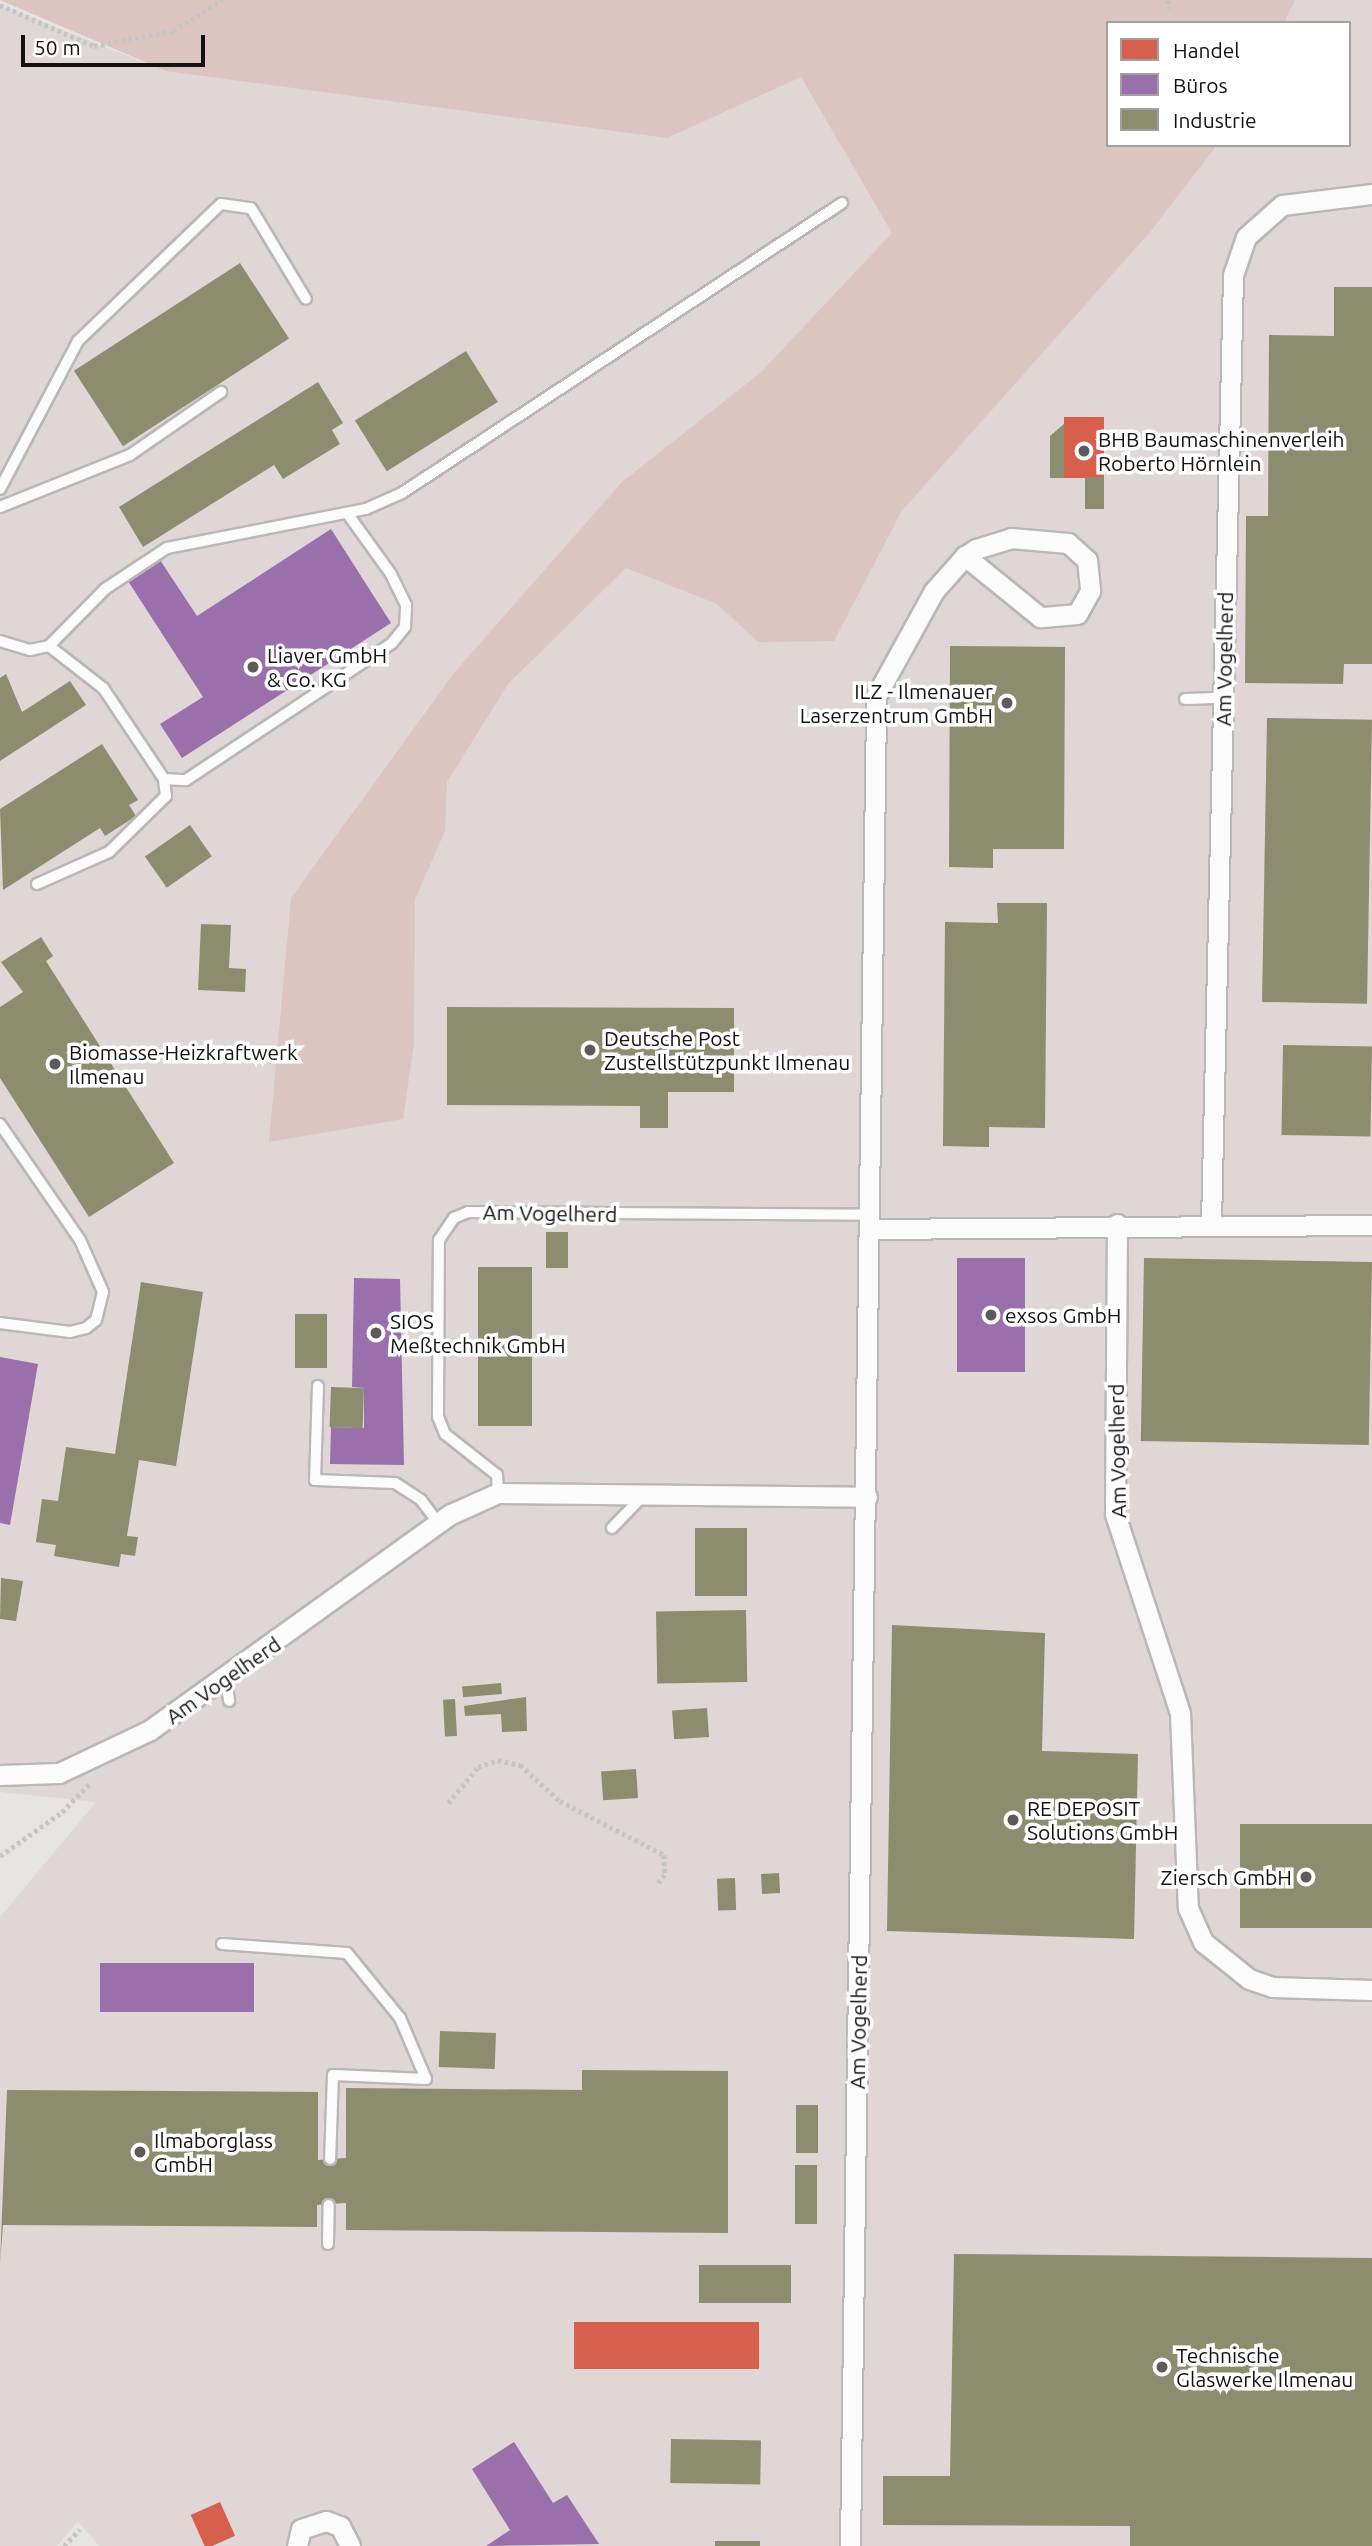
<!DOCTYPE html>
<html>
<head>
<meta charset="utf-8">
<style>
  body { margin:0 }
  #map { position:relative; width:1372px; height:2546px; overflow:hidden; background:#e6e4e3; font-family:Ubuntu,sans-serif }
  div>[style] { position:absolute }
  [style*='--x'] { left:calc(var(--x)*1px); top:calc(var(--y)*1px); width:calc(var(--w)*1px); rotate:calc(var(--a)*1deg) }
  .built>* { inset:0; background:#dfd6d5 }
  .green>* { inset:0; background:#dcc4c1 }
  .shops>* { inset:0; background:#d6604d; transform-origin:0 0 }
  .offices>* { inset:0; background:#9970ab; transform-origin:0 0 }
  .industry>* { inset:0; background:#8c8c6e; transform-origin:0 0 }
  .path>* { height:4.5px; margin-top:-2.25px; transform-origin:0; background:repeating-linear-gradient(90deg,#c6c5c5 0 3.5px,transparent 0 7px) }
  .roads { filter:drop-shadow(2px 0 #b9b7b7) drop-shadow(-2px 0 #b9b7b7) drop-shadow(0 2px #b9b7b7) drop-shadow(0 -2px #b9b7b7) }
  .lane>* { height:10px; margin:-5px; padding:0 5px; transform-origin:5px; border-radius:5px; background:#fbfbfb }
  .street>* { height:19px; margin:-9.5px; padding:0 9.5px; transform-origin:9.5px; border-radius:9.5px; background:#fbfbfb }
  .dots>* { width:19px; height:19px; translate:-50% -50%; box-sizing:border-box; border:4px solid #fff; border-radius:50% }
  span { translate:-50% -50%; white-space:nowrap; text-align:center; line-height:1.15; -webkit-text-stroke:7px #fff; paint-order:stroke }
  .poi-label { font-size:21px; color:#131111 }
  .left { translate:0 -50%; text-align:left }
  .right { translate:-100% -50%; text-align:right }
  .street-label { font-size:21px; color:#131111 }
  .legend { position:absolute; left:1106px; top:21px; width:245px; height:126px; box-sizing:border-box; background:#fff; border:2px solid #a1a0a0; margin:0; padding:9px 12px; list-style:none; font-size:21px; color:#131111 }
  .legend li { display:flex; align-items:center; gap:14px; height:35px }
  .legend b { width:35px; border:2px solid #a1a0a0 }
  .scale { position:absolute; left:21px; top:35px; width:184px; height:32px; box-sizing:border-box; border:4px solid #131111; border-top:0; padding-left:9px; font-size:21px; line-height:24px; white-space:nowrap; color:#131111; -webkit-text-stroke:5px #fff; paint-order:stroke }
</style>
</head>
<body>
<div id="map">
  <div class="built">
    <i style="clip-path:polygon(evenodd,962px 0,1372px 0,1372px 2546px,99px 2546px,78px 2521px,57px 2546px,0 2546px,0 1917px,96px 1802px,0 1792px,0 5px,166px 71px,962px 0,1108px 23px,1349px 23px,1349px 145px,1108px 145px,1108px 23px)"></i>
  </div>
  <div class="green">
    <i style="clip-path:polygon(0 0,1295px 0,1284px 23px,1108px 23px,1108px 145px,1217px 145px,1150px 232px,901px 512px,834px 641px,758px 642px,717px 604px,626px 568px,508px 684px,447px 782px,445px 831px,415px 899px,414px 1043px,403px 1119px,269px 1142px,291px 898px,454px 673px,622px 482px,760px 373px,892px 233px,801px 77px,667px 138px,166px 71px)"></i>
  </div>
  <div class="shops">
    <i style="left:1064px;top:417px;width:40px;height:61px"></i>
    <i style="left:574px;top:2322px;width:185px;height:47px"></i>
    <i style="left:220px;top:2502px;width:37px;height:32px;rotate:66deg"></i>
  </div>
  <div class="offices">
    <i style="clip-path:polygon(331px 529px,391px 623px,182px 758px,160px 724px,203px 697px,128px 581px,160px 560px,197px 616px)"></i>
    <i style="left:957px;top:1258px;width:68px;height:114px"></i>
    <i style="clip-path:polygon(354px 1278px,400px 1279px,404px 1465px,330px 1464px,331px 1427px,364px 1428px,364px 1388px,352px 1387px)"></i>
    <i style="clip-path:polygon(0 1357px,38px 1364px,10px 1525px,0 1523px)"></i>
    <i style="left:100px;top:1963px;width:154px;height:49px"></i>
    <i style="clip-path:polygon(514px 2442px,553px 2503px,567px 2495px,599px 2544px,486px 2546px,510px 2530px,472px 2469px)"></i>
  </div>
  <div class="industry">
    <i style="left:240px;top:263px;width:90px;height:198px;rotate:57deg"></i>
    <i style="clip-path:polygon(1334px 287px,1372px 287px,1372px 664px,1344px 664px,1343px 684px,1245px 683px,1246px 516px,1268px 516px,1269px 335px,1334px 336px)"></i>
    <i style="left:466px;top:351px;width:60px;height:131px;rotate:58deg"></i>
    <i style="clip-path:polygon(318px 382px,343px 423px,332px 430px,340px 444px,283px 479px,274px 465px,143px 547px,119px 507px)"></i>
    <i style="clip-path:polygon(1064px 424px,1064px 478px,1050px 478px,1050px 436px)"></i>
    <i style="left:1085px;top:477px;width:19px;height:32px"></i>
    <i style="clip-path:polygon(950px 646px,1065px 647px,1064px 849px,993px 849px,993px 868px,949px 867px)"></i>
    <i style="clip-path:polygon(6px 674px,22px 712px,70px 681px,86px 705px,0 761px,0 678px)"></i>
    <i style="left:1267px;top:718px;width:105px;height:284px;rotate:1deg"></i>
    <i style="clip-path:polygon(102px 744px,138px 800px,129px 805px,136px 816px,105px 836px,100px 828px,3px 890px,0 809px)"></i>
    <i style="left:190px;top:825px;width:38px;height:55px;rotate:55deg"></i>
    <i style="clip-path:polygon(997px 903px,1047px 903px,1045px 1128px,989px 1127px,989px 1147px,943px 1146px,945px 922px,998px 923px)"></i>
    <i style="clip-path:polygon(201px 924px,231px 925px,229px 968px,246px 969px,245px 992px,198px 990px)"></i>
    <i style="clip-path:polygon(41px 937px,53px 956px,46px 961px,174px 1163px,89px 1217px,0 1078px,0 1007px,23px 992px,1px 962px)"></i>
    <i style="clip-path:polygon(447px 1007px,734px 1008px,734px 1092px,668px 1092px,668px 1128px,640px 1128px,640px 1106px,447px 1105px)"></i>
    <i style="left:1283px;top:1045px;width:89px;height:90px;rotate:1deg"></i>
    <i style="left:546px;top:1232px;width:22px;height:36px"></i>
    <i style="left:1144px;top:1258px;width:228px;height:183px;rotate:1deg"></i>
    <i style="left:532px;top:1267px;width:159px;height:54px;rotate:90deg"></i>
    <i style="clip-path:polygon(141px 1282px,203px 1292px,176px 1466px,139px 1460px,127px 1536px,138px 1537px,135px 1556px,121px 1554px,119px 1567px,54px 1556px,56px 1545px,36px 1542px,42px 1499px,58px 1501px,66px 1447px,115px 1454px)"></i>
    <i style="left:295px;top:1314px;width:32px;height:54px"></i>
    <i style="left:331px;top:1387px;width:33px;height:40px;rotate:2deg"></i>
    <i style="left:695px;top:1528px;width:52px;height:68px"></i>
    <i style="clip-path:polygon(1px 1578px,23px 1581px,16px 1621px,0 1619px)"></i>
    <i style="left:746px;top:1610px;width:72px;height:90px;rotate:89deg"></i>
    <i style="clip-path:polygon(892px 1625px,1045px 1633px,1042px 1751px,1138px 1754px,1134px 1939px,887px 1931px)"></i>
    <i style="left:501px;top:1683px;width:11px;height:39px;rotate:85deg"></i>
    <i style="clip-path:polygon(526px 1697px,527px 1731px,502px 1732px,501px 1714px,465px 1716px,464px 1706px)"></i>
    <i style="left:455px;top:1699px;width:37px;height:12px;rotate:87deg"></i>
    <i style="left:707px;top:1708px;width:29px;height:35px;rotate:86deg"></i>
    <i style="left:636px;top:1769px;width:29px;height:35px;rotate:86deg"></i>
    <i style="left:1240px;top:1824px;width:132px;height:104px"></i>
    <i style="left:779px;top:1873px;width:20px;height:18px;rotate:87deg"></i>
    <i style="left:735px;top:1878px;width:32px;height:18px;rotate:88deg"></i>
    <i style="left:440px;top:2031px;width:56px;height:36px;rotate:2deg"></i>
    <i style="clip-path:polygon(582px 2070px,728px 2071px,728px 2233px,346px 2230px,346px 2203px,317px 2205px,317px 2227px,3px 2225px,0 2264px,7px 2090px,318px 2092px,318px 2160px,346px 2158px,346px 2088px,582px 2090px)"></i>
    <i style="left:796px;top:2105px;width:22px;height:48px"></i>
    <i style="left:795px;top:2165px;width:22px;height:59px"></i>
    <i style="clip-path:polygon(954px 2254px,1372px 2258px,1372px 2546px,1130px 2546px,1130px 2526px,883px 2525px,883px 2476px,950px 2476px)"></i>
    <i style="left:699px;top:2265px;width:92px;height:38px"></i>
    <i style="left:671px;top:2439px;width:90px;height:44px;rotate:1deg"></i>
    <i style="left:715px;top:2541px;width:45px;height:5px"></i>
  </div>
  <div class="path">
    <i style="--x:1168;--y:0;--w:9;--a:84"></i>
    <i style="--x:0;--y:5;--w:103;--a:23.6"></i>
    <i style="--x:94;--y:46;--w:80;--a:-10.8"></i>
    <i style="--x:173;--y:31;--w:58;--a:-32.3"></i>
    <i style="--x:448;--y:1803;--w:47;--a:-50.2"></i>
    <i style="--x:478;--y:1767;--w:21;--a:-19"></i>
    <i style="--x:498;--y:1760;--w:23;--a:13"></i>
    <i style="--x:520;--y:1765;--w:54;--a:42"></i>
    <i style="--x:560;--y:1801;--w:117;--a:27.4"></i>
    <i style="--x:664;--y:1855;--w:20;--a:87"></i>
    <i style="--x:665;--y:1875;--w:13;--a:129"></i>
    <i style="--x:0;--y:1856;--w:76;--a:-35.4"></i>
    <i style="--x:62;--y:1812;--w:40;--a:-46"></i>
    <i style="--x:64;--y:2546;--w:23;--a:-47"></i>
  </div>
  <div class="roads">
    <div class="lane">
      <i style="--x:0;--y:489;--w:167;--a:-62.2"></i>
      <i style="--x:78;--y:341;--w:198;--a:-43.8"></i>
      <i style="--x:221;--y:204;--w:30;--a:8"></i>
      <i style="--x:251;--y:208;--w:106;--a:58.9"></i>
      <i style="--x:0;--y:507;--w:140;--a:-21.8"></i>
      <i style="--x:130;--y:455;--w:111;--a:-34.7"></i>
      <i style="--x:0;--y:641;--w:31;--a:17"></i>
      <i style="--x:30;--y:650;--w:19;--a:-12"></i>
      <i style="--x:49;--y:646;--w:80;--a:-45.5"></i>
      <i style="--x:105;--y:589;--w:74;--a:-33.5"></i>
      <i style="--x:167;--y:548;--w:203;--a:-11.1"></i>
      <i style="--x:366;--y:509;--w:39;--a:-24"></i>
      <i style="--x:402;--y:493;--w:527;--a:-33.39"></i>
      <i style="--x:1185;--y:699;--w:38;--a:-2"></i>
      <i style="--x:164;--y:779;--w:22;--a:3"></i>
      <i style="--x:186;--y:780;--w:247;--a:-33.6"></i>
      <i style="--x:392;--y:643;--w:21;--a:-51"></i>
      <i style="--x:405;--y:627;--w:22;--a:-87"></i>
      <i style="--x:406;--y:605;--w:34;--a:-116"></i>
      <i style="--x:391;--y:574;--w:75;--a:-125.8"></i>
      <i style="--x:37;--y:884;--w:79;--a:-24"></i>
      <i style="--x:109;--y:852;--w:80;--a:-44.5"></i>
      <i style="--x:166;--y:796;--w:17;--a:-97"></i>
      <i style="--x:164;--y:779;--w:110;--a:-123.8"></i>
      <i style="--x:103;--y:688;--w:68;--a:-142.1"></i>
      <i style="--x:0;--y:1124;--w:141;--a:55.4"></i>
      <i style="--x:80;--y:1240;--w:57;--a:66.1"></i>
      <i style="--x:103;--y:1292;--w:29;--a:104"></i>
      <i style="--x:96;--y:1320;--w:13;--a:141"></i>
      <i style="--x:86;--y:1328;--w:16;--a:166"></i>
      <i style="--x:70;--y:1332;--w:71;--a:-172.7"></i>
      <i style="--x:318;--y:1386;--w:94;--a:91.8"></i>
      <i style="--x:315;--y:1480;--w:80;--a:2.1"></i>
      <i style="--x:395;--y:1483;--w:31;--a:33"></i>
      <i style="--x:421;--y:1500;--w:30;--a:53"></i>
      <i style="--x:498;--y:1493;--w:18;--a:-93"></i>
      <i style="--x:497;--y:1475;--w:66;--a:-141.7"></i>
      <i style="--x:445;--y:1434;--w:18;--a:-112"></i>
      <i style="--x:438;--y:1417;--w:177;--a:-89.7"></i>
      <i style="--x:439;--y:1240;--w:27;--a:-56"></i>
      <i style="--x:454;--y:1218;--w:15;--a:-23"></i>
      <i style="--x:468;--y:1212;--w:401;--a:0.4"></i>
      <i style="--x:612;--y:1528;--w:46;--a:-45.9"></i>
      <i style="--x:226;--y:1681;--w:20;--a:81"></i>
      <i style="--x:222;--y:1944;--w:125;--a:4.1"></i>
      <i style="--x:347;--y:1953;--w:84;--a:50.8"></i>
      <i style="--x:400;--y:2018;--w:66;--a:66.9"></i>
      <i style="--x:426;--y:2079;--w:93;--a:-177.5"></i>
      <i style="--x:333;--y:2075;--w:84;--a:92"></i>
      <i style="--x:328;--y:2244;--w:39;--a:-89"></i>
    </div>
    <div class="street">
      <i style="--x:1211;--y:1223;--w:948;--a:-88.67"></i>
      <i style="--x:1233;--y:275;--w:40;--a:-71.1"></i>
      <i style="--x:1246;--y:237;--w:48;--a:-41.6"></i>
      <i style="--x:1282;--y:205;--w:91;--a:-7"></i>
      <i style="--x:1117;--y:1224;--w:290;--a:90.4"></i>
      <i style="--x:1115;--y:1514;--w:209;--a:71.9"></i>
      <i style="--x:1180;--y:1713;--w:195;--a:87.7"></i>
      <i style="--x:1188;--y:1908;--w:37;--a:66"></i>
      <i style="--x:1203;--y:1942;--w:59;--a:38.8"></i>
      <i style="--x:1249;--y:1979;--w:24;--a:19"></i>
      <i style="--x:1272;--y:1987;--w:100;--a:1.7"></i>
      <i style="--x:870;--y:1229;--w:502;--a:-0.46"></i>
      <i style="--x:0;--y:1775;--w:59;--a:-1.9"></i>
      <i style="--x:59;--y:1773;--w:101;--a:-25.3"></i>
      <i style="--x:150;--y:1730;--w:370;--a:-35.7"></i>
      <i style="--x:451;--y:1514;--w:51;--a:-24.1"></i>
      <i style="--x:498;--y:1493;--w:369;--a:0.6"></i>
      <i style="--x:297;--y:2546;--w:17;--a:-77"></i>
      <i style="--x:301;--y:2529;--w:26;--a:-18"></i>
      <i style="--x:326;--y:2521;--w:15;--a:20"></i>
      <i style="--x:340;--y:2526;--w:22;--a:63"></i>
      <i style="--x:850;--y:2546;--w:1850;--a:-89.19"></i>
      <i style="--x:876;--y:696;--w:120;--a:-61.1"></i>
      <i style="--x:934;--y:591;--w:47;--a:-48.5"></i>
      <i style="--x:965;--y:556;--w:13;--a:-32"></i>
      <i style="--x:976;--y:549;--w:37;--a:-17"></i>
      <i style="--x:1011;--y:538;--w:57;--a:5"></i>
      <i style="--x:1068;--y:543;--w:25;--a:42"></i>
      <i style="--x:1087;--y:560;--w:31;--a:84"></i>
      <i style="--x:1090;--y:591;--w:26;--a:119"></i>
      <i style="--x:1077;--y:614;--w:37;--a:175"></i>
      <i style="--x:1040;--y:617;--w:97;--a:-140.9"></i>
    </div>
  </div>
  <div class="dots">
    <i style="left:1084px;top:451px;background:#5d5b5a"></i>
    <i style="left:253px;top:667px;background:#5d5b5a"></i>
    <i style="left:1007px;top:703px;background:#5d5b5a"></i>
    <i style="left:590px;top:1050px;background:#5d5b5a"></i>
    <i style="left:55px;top:1064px;background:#5d5b5a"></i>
    <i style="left:991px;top:1315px;background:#5d5b5a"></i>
    <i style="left:376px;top:1333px;background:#5d5b5a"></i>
    <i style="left:1013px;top:1820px;background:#5d5b5a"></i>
    <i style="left:1306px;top:1877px;background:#5d5b5a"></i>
    <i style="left:140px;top:2152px;background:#5d5b5a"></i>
    <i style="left:1162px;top:2367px;background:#5d5b5a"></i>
  </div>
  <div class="poi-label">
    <span class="left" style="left:1098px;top:451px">BHB Baumaschinenverleih<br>Roberto Hörnlein</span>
    <span class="left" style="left:267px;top:667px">Liaver GmbH<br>&amp; Co. KG</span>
    <span class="right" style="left:993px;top:703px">ILZ - Ilmenauer<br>Laserzentrum GmbH</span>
    <span class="left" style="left:604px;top:1050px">Deutsche Post<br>Zustellstützpunkt Ilmenau</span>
    <span class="left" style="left:69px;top:1064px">Biomasse-Heizkraftwerk<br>Ilmenau</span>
    <span class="left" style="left:1005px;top:1315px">exsos GmbH</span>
    <span class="left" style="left:390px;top:1333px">SIOS<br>Meßtechnik GmbH</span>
    <span class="left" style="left:1027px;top:1820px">RE DEPOSIT<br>Solutions GmbH</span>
    <span class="right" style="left:1292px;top:1877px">Ziersch GmbH</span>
    <span class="left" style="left:154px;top:2152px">Ilmaborglass<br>GmbH</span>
    <span class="left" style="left:1176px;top:2367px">Technische<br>Glaswerke Ilmenau</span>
  </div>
  <div class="street-label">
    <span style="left:1224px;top:659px;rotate:-89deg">Am Vogelherd</span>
    <span style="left:550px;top:1213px;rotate:1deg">Am Vogelherd</span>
    <span style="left:1117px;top:1451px;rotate:-91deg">Am Vogelherd</span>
    <span style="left:223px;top:1680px;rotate:-35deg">Am Vogelherd</span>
    <span style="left:858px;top:2022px;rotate:-89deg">Am Vogelherd</span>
  </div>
  <ul class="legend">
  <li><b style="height:19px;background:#d6604d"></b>Handel</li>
  <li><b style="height:19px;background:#9970ab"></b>Büros</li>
  <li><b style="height:19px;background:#8c8c6e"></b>Industrie</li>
  </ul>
  <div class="scale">50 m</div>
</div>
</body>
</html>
